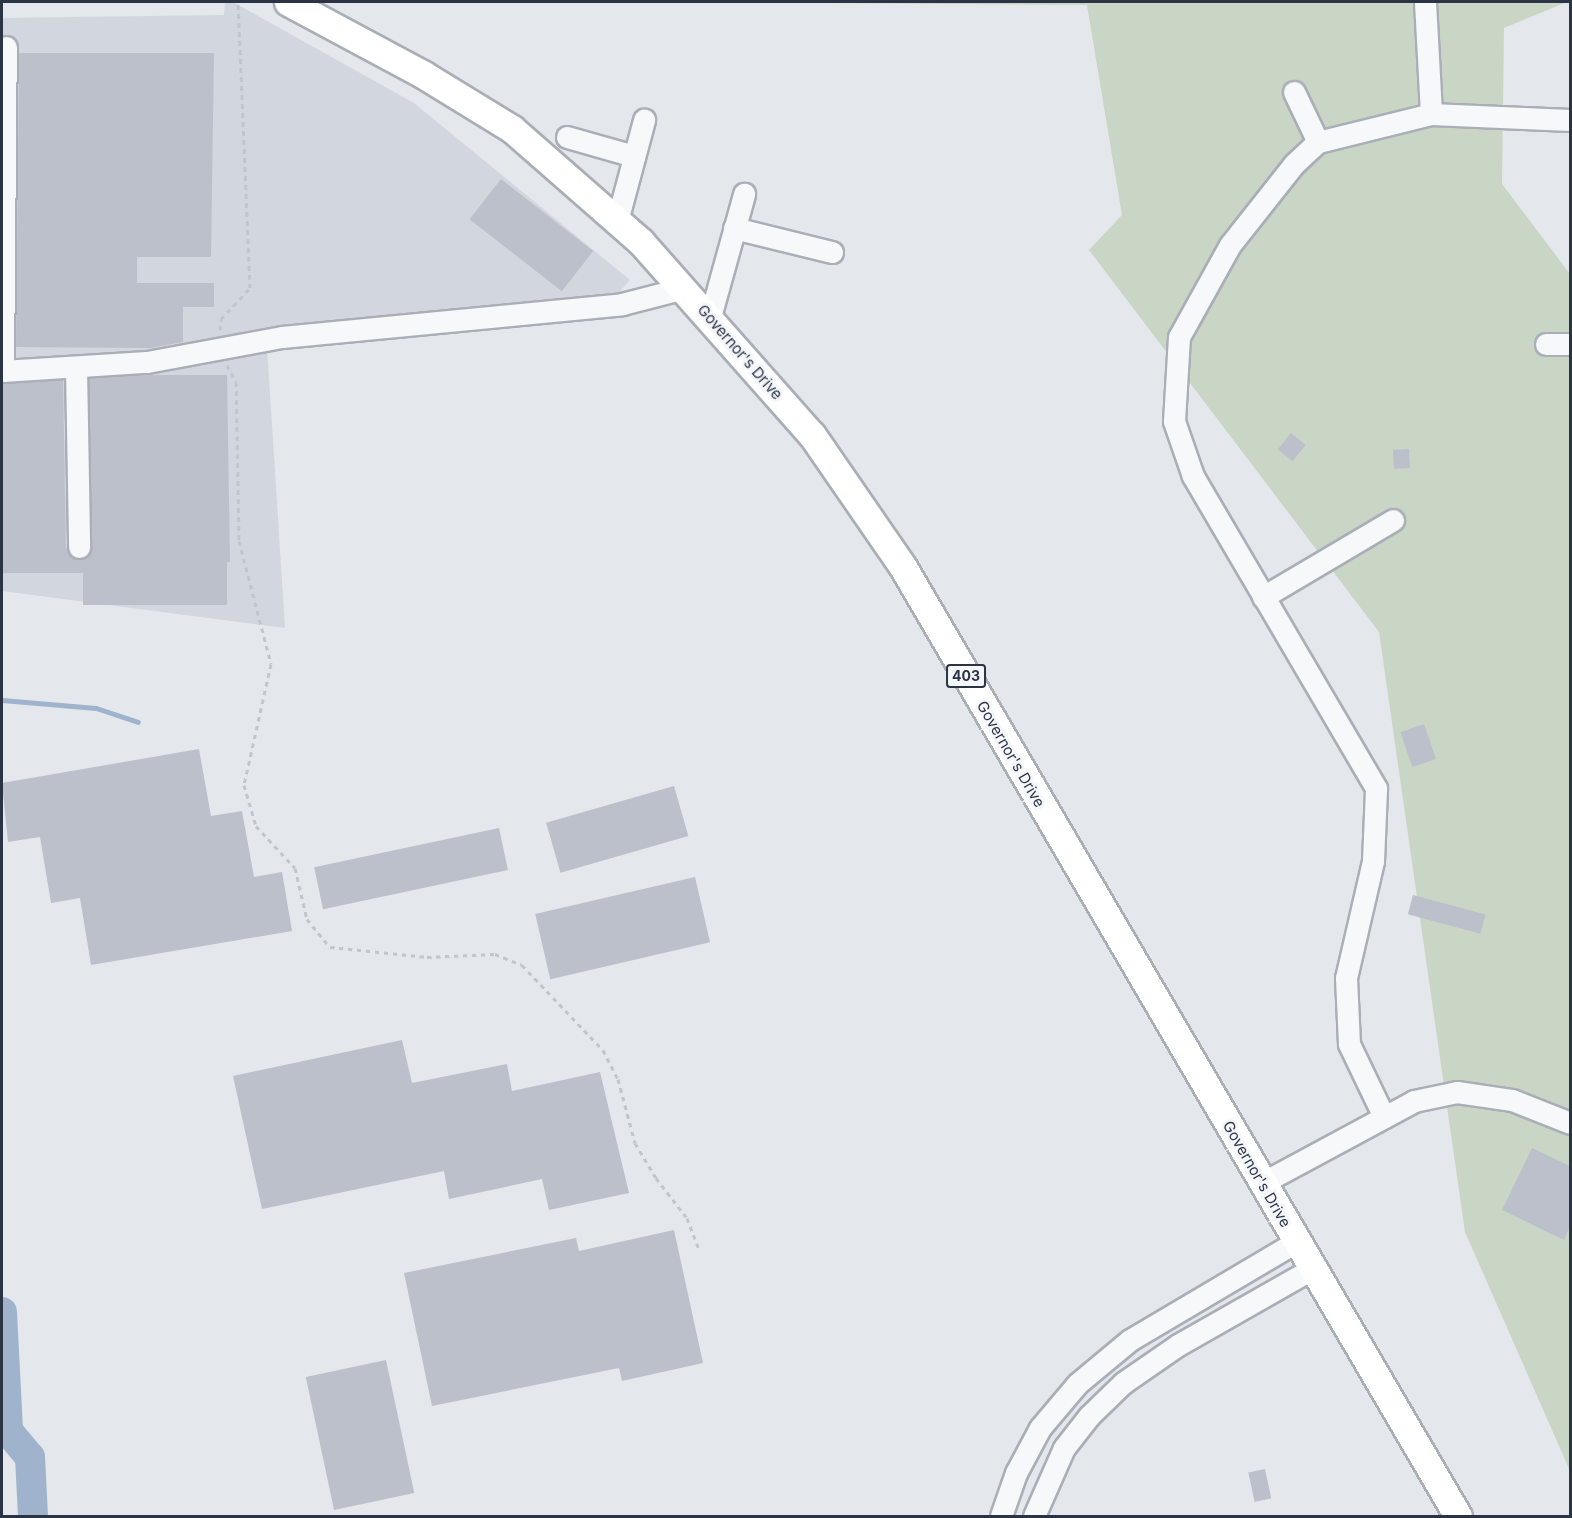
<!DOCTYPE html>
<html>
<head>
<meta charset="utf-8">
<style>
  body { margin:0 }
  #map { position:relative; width:1572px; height:1518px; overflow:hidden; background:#e4e7ec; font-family:Inter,sans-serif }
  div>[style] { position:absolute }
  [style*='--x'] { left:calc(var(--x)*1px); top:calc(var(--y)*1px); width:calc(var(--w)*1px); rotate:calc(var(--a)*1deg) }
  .built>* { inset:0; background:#d2d6de }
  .green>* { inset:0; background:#c9d6c5 }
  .stream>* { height:5px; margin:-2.5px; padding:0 2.5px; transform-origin:2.5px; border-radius:2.5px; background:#9fb4cc }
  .river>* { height:30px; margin:-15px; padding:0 15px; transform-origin:15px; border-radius:15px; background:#9fb4cc }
  .building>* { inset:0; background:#bbc0ca; transform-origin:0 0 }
  .path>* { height:3px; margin-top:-1.5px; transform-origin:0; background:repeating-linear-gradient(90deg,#c2c5cb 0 4.5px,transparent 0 9px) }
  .roads { filter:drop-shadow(2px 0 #a9aeb7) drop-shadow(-2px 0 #a9aeb7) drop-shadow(0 2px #a9aeb7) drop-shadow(0 -2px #a9aeb7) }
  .minor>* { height:21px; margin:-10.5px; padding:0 10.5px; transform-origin:10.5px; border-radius:10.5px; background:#f7f8fa }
  .major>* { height:27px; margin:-13.5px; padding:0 13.5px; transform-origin:13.5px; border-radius:13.5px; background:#fff }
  span { translate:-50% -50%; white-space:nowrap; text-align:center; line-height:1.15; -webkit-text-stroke:6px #f4f6f9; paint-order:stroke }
  .shield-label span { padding:2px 4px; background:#f4f6f9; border:2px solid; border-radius:4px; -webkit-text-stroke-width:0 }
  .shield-label { font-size:14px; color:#2b3445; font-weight:700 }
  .street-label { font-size:15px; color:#2b3445 }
  .frame { position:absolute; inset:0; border:3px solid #2b3445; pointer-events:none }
</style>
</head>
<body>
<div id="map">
  <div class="built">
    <i style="clip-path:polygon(225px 2px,233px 2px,414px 103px,630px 280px,621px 290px,624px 315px,267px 347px,285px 628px,2px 591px,2px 18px,224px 15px)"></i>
  </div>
  <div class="green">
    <i style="clip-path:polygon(708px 2px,1567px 2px,1504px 28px,1502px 184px,1570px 274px,1570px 1471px,1465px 1232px,1379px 632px,1089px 250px,1122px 215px,1087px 5px)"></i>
  </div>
  <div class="stream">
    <i style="--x:2;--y:700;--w:94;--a:4.9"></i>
    <i style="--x:96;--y:708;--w:44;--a:18.4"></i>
  </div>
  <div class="river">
    <i style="--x:2;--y:1312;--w:119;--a:87.1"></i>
    <i style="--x:8;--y:1431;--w:34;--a:50"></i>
    <i style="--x:30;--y:1457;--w:59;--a:87.1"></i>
  </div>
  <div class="building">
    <i style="clip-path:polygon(19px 53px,214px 53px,211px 257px,137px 257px,137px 283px,214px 283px,214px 307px,183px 307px,183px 342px,151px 348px,16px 347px)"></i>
    <i style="left:501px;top:179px;width:117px;height:51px;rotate:38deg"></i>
    <i style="clip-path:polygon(149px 375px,227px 375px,230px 562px,227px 562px,227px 605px,83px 605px,83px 573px,2px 573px,2px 384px,63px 380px,66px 547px,72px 558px,80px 560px,90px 554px,92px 547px,89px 378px)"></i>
    <i style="left:1291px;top:433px;width:19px;height:21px;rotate:39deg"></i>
    <i style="left:1409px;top:449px;width:19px;height:16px;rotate:87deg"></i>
    <i style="left:1424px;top:724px;width:37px;height:25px;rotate:71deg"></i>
    <i style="clip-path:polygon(199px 749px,211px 816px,242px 811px,254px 877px,282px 872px,292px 931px,91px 965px,80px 898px,51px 903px,40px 837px,8px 842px,2px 783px)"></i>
    <i style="left:674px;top:786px;width:52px;height:133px;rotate:74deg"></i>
    <i style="left:499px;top:828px;width:43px;height:189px;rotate:78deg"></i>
    <i style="left:695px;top:877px;width:67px;height:164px;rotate:77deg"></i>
    <i style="left:1413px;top:895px;width:75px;height:20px;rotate:15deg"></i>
    <i style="clip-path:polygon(402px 1040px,412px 1083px,507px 1064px,512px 1091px,600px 1072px,629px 1193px,549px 1210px,542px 1179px,449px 1199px,444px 1171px,262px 1209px,233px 1076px)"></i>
    <i style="clip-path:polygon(1532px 1148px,1570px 1166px,1570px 1226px,1564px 1240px,1502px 1210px)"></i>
    <i style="clip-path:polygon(674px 1230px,703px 1363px,622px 1381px,619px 1368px,432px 1406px,404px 1273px,576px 1238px,579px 1251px)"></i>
    <i style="left:386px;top:1360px;width:136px;height:82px;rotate:78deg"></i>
    <i style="left:1265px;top:1469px;width:30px;height:17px;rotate:78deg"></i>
  </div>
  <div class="path">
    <i style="--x:220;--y:330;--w:11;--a:-85"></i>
    <i style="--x:221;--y:319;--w:42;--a:-46.9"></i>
    <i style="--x:250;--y:288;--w:286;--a:-92.4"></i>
    <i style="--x:227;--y:365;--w:19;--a:62"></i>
    <i style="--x:236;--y:382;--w:159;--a:88.9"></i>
    <i style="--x:239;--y:541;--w:127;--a:75.4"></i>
    <i style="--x:271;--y:664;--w:124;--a:102.6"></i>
    <i style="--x:244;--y:785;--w:43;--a:73.7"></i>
    <i style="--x:256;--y:826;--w:57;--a:47.1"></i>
    <i style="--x:295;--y:868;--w:52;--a:76.8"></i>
    <i style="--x:307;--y:919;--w:36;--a:51"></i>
    <i style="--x:330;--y:947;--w:98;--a:5.9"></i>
    <i style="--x:427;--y:957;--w:68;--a:-2.5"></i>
    <i style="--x:495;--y:954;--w:29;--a:22"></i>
    <i style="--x:522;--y:965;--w:117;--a:46.4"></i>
    <i style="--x:603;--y:1050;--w:33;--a:63"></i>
    <i style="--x:618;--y:1079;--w:66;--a:75.1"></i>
    <i style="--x:635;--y:1143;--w:41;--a:59"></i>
    <i style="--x:656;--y:1178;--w:51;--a:52.2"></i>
    <i style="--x:687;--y:1218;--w:34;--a:69"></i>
  </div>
  <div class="roads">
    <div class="minor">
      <i style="--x:1425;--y:2;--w:112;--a:86.9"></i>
      <i style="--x:1294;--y:92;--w:55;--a:64.4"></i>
      <i style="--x:567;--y:137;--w:70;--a:15.8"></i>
      <i style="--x:617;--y:221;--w:105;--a:-75"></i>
      <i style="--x:734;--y:228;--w:101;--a:13.8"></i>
      <i style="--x:710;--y:317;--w:128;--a:-74.5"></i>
      <i style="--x:1546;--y:344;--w:24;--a:0"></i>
      <i style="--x:76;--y:367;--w:180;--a:89"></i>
      <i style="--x:2;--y:371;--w:145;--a:-3.6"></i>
      <i style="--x:147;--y:362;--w:137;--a:-10.5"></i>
      <i style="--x:282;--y:337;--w:342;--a:-5.5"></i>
      <i style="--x:622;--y:304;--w:64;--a:-14.5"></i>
      <i style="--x:3;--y:371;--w:324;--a:-89.5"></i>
      <i style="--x:1263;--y:597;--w:151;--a:-30.6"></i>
      <i style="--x:1384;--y:1117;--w:81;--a:-115.6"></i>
      <i style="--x:1349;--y:1044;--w:66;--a:-92.6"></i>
      <i style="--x:1346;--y:978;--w:120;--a:-77"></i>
      <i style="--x:1373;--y:861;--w:73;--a:-87.6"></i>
      <i style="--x:1376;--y:788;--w:362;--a:-120.4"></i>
      <i style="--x:1193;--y:476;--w:58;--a:-109.1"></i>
      <i style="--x:1174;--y:421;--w:84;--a:-86.6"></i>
      <i style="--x:1179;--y:337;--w:105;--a:-61"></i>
      <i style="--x:1230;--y:245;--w:103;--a:-51.7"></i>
      <i style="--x:1294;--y:164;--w:33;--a:-43"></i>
      <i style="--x:1318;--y:142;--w:116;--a:-13.9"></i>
      <i style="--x:1431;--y:114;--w:139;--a:2.5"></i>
      <i style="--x:1262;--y:1183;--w:173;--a:-28.3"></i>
      <i style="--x:1414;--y:1101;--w:44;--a:-11.8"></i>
      <i style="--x:1457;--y:1092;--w:56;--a:8.3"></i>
      <i style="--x:1512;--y:1100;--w:62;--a:21.6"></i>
      <i style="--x:1001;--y:1516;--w:46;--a:-70.8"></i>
      <i style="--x:1016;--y:1473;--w:51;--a:-61.9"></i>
      <i style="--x:1040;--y:1428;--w:57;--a:-49.9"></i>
      <i style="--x:1077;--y:1384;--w:69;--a:-39.7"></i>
      <i style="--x:1130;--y:1340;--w:193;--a:-30.6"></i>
      <i style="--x:1034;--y:1516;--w:74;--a:-66.2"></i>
      <i style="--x:1064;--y:1448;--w:41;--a:-52"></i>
      <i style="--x:1089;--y:1416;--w:47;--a:-44.1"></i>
      <i style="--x:1123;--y:1383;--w:67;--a:-34.6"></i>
      <i style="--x:1178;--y:1345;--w:154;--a:-29.6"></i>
    </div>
    <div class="major">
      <i style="--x:288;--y:2;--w:154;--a:28.2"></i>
      <i style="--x:424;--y:75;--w:103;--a:31.5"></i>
      <i style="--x:512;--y:129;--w:171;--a:41.2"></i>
      <i style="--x:641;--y:242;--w:258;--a:48.5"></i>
      <i style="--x:812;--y:435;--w:160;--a:55.4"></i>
      <i style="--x:903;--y:567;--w:1099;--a:59.68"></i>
    </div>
  </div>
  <div class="shield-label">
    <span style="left:966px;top:676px">403</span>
  </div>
  <div class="street-label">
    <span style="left:740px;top:352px;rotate:49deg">Governor's Drive</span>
    <span style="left:1011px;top:754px;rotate:60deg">Governor's Drive</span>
    <span style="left:1257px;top:1174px;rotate:60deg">Governor's Drive</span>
  </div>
  <div class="frame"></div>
</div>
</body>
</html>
